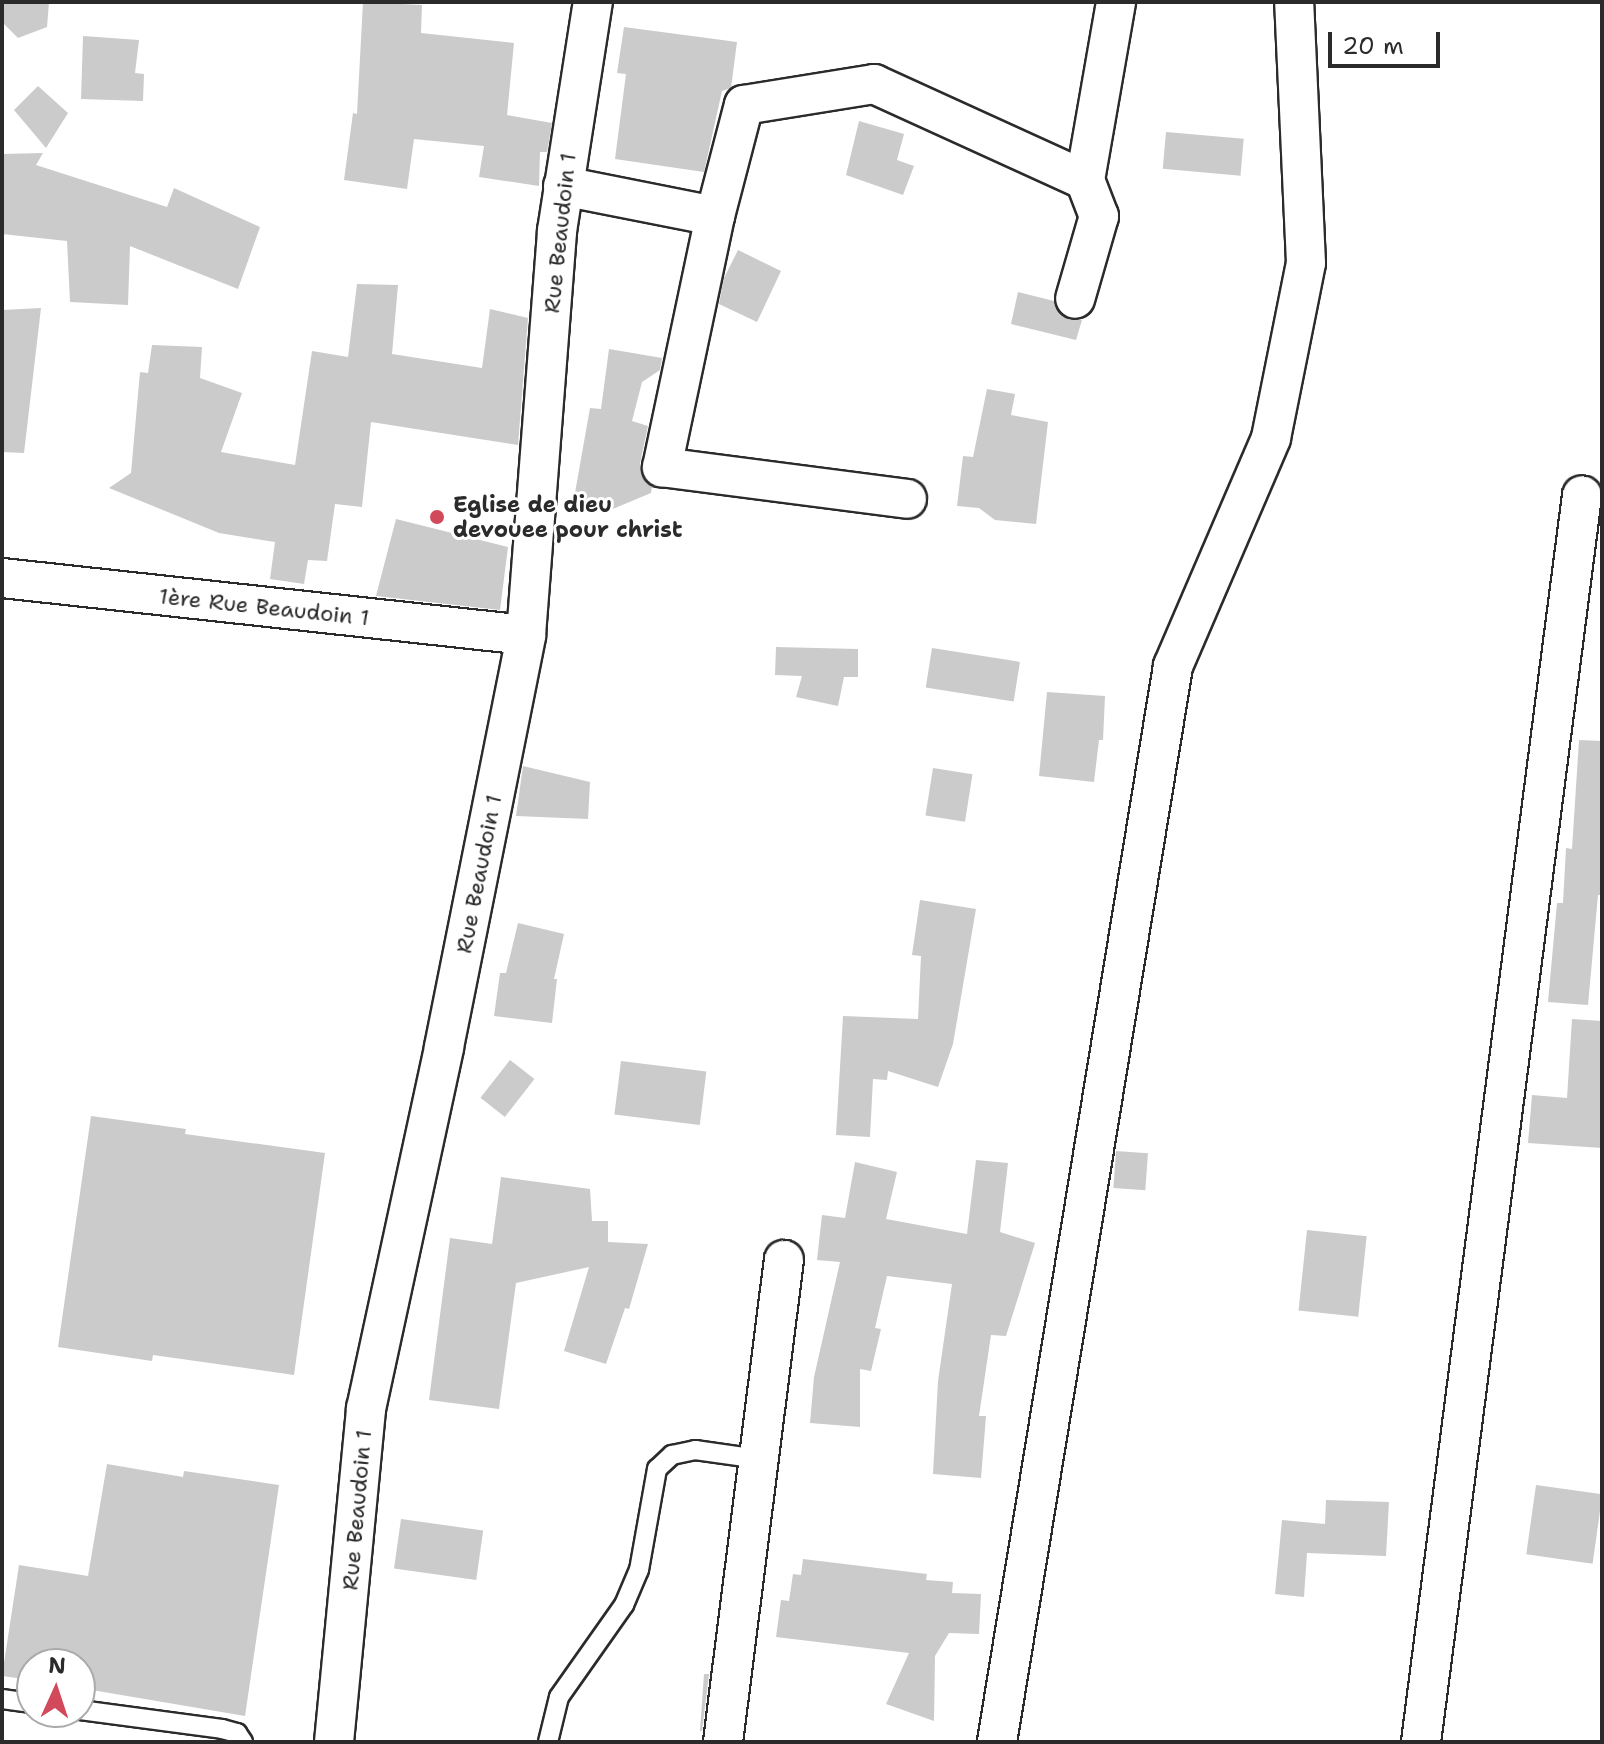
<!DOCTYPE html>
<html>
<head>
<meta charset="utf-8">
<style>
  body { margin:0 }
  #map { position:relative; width:1604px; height:1744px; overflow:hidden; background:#fff; font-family:"Shantell Sans",sans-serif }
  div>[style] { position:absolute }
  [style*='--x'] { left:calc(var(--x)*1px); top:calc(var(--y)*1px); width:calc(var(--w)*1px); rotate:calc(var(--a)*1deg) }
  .building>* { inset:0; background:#cbcbcb; transform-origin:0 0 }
  .roads { filter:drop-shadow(2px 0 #2b2b2b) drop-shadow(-2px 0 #2b2b2b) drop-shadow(0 2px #2b2b2b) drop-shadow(0 -2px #2b2b2b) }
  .service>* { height:18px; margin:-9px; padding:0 9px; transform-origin:9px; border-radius:9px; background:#fff }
  .minor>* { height:38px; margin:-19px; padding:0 19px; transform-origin:19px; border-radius:19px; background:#fff }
  .dots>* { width:22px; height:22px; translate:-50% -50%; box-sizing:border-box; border:4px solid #fff; border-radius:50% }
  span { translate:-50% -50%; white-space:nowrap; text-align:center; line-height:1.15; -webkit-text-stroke:6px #fff; paint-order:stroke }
  .street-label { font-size:22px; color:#2b2b2b }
  .poi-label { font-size:22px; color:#2b2b2b; font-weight:700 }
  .left { translate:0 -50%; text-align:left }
  .frame { position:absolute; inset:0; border:4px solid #2b2b2b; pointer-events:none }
  .north { position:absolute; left:16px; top:1648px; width:80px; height:80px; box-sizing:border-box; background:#fff; border:2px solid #aaa; border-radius:50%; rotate:3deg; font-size:22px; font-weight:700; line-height:32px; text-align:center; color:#2b2b2b }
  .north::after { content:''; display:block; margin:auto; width:28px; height:36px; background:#d1495b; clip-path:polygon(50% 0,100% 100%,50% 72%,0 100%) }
  .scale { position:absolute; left:1328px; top:32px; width:112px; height:36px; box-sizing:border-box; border:4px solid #2b2b2b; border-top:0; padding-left:10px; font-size:24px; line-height:28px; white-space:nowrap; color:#2b2b2b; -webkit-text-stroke:6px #fff; paint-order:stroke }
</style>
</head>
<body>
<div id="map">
  <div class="building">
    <i style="clip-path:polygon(2px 2px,49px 2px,47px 27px,18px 38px,2px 22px)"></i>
    <i style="clip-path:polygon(363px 2px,422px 5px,421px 33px,514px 43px,507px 115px,552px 123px,547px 152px,540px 152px,539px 186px,479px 177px,484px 146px,414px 139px,407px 189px,344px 180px,353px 113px,357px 114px)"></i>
    <i style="clip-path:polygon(624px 27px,737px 42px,731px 88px,722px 91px,704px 172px,615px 159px,626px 74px,617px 73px)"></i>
    <i style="clip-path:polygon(83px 36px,139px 40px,135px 73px,144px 74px,143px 101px,81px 99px)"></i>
    <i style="clip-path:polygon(38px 86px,68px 113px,46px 148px,14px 110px)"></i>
    <i style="clip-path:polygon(859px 121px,904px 134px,897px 160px,914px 166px,903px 195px,846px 175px)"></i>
    <i style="left:1166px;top:132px;width:78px;height:37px;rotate:5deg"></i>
    <i style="clip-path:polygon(43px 153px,36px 165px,167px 207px,174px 188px,260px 227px,238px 289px,130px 246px,128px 305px,70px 302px,67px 241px,2px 234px,2px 154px)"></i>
    <i style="clip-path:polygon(738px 250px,781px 271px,757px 322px,719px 304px,724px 278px)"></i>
    <i style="clip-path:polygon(357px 284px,398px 285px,392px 354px,482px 368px,490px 309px,528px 318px,518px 445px,371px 422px,362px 507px,335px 504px,327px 561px,308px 560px,304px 584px,270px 579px,275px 542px,219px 533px,109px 488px,131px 473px,140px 372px,148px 373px,152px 345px,202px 347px,200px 378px,242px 393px,221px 452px,295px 465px,312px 351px,348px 357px)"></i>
    <i style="clip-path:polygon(1018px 292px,1054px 301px,1060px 315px,1070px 320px,1082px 320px,1076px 340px,1011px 324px)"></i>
    <i style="clip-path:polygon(41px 308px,24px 453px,2px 452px,2px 310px)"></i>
    <i style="clip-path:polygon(609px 349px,662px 358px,660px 370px,642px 382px,632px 421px,648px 426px,640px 463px,642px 475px,652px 486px,651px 493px,608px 511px,573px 504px,590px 408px,601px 409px)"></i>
    <i style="clip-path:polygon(987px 389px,1015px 394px,1011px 415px,1048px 422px,1036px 524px,995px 520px,979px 508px,957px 506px,963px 456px,973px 457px)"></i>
    <i style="clip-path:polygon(396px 519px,508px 547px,500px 610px,376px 596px)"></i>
    <i style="clip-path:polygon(776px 647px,858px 649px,858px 677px,844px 677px,838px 706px,796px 697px,802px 676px,775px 675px)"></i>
    <i style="left:932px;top:648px;width:89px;height:40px;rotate:9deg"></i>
    <i style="clip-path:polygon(1047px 692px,1105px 696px,1103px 740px,1099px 740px,1094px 782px,1039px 776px)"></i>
    <i style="clip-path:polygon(1579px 740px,1602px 741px,1602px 895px,1598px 895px,1588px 1005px,1548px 1002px,1557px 903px,1563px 903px,1566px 848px,1572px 849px)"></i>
    <i style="clip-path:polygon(523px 766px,590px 782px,588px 819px,516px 816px)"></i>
    <i style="left:933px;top:768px;width:40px;height:48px;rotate:9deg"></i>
    <i style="clip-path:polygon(920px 900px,976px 909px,953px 1044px,938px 1087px,888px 1071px,887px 1080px,873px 1079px,870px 1137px,836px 1135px,843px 1016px,918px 1019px,921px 956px,912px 955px)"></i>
    <i style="clip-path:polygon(518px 923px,564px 934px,554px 979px,557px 979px,552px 1023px,494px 1016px,500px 973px,506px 973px)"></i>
    <i style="clip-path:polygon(1572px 1019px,1602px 1021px,1602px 1148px,1528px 1143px,1532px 1095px,1567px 1098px)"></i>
    <i style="left:510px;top:1060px;width:31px;height:48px;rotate:38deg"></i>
    <i style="left:621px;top:1061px;width:86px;height:54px;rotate:7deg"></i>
    <i style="clip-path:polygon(91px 1116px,186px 1129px,185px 1134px,325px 1153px,294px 1375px,153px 1355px,152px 1361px,58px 1347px)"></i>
    <i style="left:1116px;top:1151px;width:32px;height:37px;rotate:4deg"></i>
    <i style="clip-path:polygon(976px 1160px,1008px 1163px,1000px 1232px,1035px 1243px,1006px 1336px,991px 1335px,979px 1416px,986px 1416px,981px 1478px,933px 1474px,938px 1381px,952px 1284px,887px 1276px,875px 1328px,881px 1329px,871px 1371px,860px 1369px,860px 1427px,810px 1423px,814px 1377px,840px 1262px,817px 1260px,822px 1215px,845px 1218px,855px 1162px,897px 1172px,886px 1219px,967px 1234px)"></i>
    <i style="clip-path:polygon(501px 1177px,590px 1189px,592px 1221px,608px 1221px,608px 1242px,648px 1244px,629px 1309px,625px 1308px,606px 1364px,564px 1351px,589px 1267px,516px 1283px,499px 1409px,429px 1400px,450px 1238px,492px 1244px)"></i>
    <i style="left:1307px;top:1230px;width:60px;height:81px;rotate:6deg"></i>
    <i style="clip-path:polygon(107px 1464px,183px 1477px,184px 1471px,279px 1485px,245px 1716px,80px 1688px,80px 1664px,32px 1664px,32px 1680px,2px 1676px,19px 1565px,88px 1576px)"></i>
    <i style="left:1536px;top:1485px;width:67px;height:70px;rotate:8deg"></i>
    <i style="clip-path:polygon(1326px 1500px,1389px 1502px,1386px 1556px,1307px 1553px,1304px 1597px,1275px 1594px,1282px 1520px,1325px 1524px)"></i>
    <i style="left:401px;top:1519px;width:83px;height:50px;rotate:8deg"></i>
    <i style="clip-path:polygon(803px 1559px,927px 1574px,926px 1580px,953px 1582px,952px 1593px,981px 1594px,979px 1634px,949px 1633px,935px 1656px,934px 1721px,886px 1704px,909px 1653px,776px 1637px,781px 1600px,789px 1601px,793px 1574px,801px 1575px)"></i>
    <i style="clip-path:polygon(704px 1674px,709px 1674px,702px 1731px,700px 1731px)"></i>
  </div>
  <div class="roads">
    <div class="service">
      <i style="--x:2;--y:1699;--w:30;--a:8"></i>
      <i style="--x:80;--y:1710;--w:143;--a:7.6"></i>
      <i style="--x:222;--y:1729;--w:16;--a:15"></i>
      <i style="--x:237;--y:1733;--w:11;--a:56"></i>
      <i style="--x:548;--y:1742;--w:46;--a:-76.3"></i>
      <i style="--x:559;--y:1697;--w:113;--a:-54.8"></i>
      <i style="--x:624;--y:1605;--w:38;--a:-67"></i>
      <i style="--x:639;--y:1570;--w:103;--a:-79.9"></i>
      <i style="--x:657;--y:1469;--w:21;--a:-43"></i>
      <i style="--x:672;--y:1455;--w:24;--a:-12"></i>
      <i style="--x:695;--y:1450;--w:65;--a:8"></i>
    </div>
    <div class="minor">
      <i style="--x:1085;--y:180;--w:181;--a:-80.1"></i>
      <i style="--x:563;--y:186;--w:155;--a:11.2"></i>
      <i style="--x:715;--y:216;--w:115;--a:-75.4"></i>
      <i style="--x:744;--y:105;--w:132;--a:-9.2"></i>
      <i style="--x:874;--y:84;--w:232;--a:24.5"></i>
      <i style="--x:1085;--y:180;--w:39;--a:69"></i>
      <i style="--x:1099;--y:216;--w:86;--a:106.1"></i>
      <i style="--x:715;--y:216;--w:257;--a:101.9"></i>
      <i style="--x:662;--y:467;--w:247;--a:7.4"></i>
      <i style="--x:2;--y:578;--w:527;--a:6.21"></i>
      <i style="--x:334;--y:1742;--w:335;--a:-84.5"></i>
      <i style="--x:366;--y:1409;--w:370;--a:-77.8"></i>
      <i style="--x:444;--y:1047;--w:420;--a:-78.7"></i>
      <i style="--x:526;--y:635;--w:405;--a:-85.6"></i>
      <i style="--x:557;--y:231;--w:232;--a:-81.1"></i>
      <i style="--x:723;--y:1742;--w:486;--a:-82.8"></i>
      <i style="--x:997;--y:1742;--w:1090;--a:-80.71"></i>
      <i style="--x:1173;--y:666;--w:248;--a:-66.7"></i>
      <i style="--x:1271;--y:438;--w:178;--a:-78.7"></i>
      <i style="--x:1306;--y:263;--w:261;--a:-92.6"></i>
      <i style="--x:1421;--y:1742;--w:1257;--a:-82.64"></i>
    </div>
  </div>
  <div class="dots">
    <i style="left:437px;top:517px;background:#d1495b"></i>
  </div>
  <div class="street-label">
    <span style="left:560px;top:233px;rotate:-84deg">Rue Beaudoin 1</span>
    <span style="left:264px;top:607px;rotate:6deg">1ère Rue Beaudoin 1</span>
    <span style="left:479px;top:874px;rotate:-79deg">Rue Beaudoin 1</span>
    <span style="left:357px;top:1510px;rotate:-85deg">Rue Beaudoin 1</span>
  </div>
  <div class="poi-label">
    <span class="left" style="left:453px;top:517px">Eglise de dieu<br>devouee pour christ</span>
  </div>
  <div class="frame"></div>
  <div class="north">N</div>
  <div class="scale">20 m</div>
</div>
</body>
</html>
